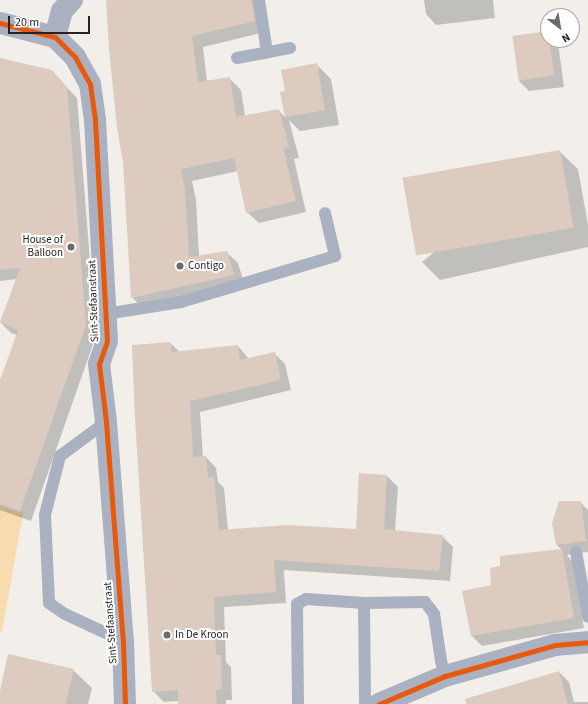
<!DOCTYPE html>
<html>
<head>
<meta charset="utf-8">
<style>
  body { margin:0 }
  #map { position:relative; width:588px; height:704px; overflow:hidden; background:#f2efeb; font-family:"Source Sans 3",sans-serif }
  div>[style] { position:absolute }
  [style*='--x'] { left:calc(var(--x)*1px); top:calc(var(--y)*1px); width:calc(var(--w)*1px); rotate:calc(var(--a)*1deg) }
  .green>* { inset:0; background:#f8dbaf }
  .shadow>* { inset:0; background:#0003 }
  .building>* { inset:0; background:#ddcbc0; transform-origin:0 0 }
  .lane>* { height:12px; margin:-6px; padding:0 6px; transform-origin:6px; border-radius:6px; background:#aab1c0 }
  .street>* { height:22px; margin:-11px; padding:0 11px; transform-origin:11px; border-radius:11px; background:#aab1c0 }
  .cycleway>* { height:5px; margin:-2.5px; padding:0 2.5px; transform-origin:2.5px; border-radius:2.5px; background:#e8590c }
  .dots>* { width:11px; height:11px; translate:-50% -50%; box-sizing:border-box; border:2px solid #fff; border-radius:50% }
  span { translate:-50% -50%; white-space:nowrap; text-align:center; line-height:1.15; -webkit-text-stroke:4px #fff; paint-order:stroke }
  .poi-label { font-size:11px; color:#262422 }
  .right { translate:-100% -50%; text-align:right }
  .left { translate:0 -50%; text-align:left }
  .street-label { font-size:11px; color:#262422 }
  .north { position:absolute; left:540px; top:8px; width:40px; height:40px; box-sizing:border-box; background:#fff; border:1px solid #a8a7a7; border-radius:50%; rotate:149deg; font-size:11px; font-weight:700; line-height:16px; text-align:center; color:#262422 }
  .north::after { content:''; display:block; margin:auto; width:14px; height:18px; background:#6d6b68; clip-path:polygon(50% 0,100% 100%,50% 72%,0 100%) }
  .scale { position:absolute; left:8px; top:16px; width:82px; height:18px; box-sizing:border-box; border:2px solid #262422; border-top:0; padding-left:5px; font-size:12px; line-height:14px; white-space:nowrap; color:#262422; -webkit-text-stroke:3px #fff; paint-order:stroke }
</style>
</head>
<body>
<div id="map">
  <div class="green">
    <i style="clip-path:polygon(0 506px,23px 513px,2px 632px,0 633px)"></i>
  </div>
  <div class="shadow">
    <i style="clip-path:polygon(107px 0,259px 0,265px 32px,203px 47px,207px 81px,229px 78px,241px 90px,245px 116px,278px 110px,286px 118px,281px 93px,286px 92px,316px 64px,331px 79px,339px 125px,300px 131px,289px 120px,299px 158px,294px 159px,306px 212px,259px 223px,247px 212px,238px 171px,192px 181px,196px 200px,199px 256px,226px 252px,238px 263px,245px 286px,143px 309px,132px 297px,124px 162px)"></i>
    <i style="clip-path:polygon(424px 0,493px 0,495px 18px,436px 25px,426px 14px)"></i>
    <i style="clip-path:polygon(548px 40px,555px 40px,558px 43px,564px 87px,529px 91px,519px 81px)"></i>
    <i style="clip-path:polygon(0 58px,51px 71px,77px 98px,96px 336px,31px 521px,0 510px,0 382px,17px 335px,11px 333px,1px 323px,17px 279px,0 281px)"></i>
    <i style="clip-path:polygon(559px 151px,578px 169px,588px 225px,588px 247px,440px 280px,422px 262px)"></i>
    <i style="clip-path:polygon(170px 343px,180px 352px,238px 346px,249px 359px,274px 353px,285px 364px,291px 390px,200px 412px,203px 457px,206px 457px,216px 468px,218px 482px,224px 488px,228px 530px,357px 530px,387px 476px,398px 487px,395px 531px,442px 536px,453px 547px,450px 581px,284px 570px,286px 603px,224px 607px,226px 662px,231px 667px,232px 700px,226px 700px,226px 704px,179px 704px,179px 701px,164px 702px,153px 691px)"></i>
    <i style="clip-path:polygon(580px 502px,588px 510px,588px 552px,567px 555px,572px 561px,584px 628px,482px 646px,471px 635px,502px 566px,501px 557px,562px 550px,557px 545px)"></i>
    <i style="clip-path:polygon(73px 670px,92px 688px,88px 704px,0 704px,0 696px)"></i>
    <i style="clip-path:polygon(559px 672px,569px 682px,574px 702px,588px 702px,588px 704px,467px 704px)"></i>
  </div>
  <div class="building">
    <i style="clip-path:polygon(106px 0,251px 0,255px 21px,192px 36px,198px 82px,230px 77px,236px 117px,279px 109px,289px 147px,283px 148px,296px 201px,246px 213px,234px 158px,181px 169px,185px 188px,189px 257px,227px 251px,234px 275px,131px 298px,123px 162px,117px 128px,109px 49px)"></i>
    <i style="left:548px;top:31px;width:45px;height:36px;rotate:82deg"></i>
    <i style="clip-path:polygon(0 58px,52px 70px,67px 87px,86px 325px,20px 511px,0 504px,0 380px,18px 330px,0 322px,20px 268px,0 270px)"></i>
    <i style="clip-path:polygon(317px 63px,325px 110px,285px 117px,280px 92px,285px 91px,281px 70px)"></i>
    <i style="left:560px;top:150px;width:79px;height:160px;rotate:80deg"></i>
    <i style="clip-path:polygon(171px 342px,171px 352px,238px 345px,240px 360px,275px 352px,281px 380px,190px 401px,193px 457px,206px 456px,208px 477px,214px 477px,219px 530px,289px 525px,356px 529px,359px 473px,387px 475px,384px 529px,443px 535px,439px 571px,274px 560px,276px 592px,214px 597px,216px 655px,221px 655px,222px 689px,216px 690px,217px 704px,178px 704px,178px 690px,152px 692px,135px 418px,132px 345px)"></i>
    <i style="clip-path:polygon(559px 501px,581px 501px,586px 541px,556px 545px,552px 523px)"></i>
    <i style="clip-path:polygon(562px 549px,574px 618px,471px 636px,462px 591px,491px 585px,490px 568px,500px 566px,500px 556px)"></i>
    <i style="clip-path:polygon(8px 654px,74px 669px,66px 704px,0 704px,0 691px)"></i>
    <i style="clip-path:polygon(559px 671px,568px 704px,466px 704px,465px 699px)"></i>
  </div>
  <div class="lane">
    <i style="--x:259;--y:0;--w:53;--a:81.3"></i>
    <i style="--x:237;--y:58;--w:54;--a:-10.7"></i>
    <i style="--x:105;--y:314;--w:77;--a:-9"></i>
    <i style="--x:181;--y:302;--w:161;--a:-16.6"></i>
    <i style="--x:335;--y:256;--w:44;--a:-103.1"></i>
    <i style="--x:106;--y:422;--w:57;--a:143.5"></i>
    <i style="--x:60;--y:456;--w:61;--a:104.3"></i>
    <i style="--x:45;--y:515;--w:88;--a:87.4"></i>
    <i style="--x:49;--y:603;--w:19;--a:35"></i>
    <i style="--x:65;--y:614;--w:64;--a:25"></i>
    <i style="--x:576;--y:552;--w:66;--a:79.5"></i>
    <i style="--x:364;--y:603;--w:101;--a:89.4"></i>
    <i style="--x:298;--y:704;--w:100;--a:-90.6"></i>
    <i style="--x:297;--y:604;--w:10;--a:-29"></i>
    <i style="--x:306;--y:599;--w:58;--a:3.9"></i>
    <i style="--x:364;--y:603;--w:61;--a:-0.9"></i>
    <i style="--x:425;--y:602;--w:15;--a:53"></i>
    <i style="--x:434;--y:614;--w:48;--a:81.5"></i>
    <i style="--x:441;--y:661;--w:16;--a:75"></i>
  </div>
  <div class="street">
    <i style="--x:0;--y:23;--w:57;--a:14.3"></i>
    <i style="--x:55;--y:37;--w:28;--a:45"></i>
    <i style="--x:75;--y:57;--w:31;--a:61"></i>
    <i style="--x:90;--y:84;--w:36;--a:82"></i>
    <i style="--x:95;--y:120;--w:221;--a:86.9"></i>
    <i style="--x:107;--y:341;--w:24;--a:109"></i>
    <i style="--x:99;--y:364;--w:58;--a:83.1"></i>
    <i style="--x:106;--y:422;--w:220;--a:85.6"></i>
    <i style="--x:123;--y:641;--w:63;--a:88.2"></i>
    <i style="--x:55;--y:37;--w:27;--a:-75"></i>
    <i style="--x:62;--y:11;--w:15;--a:-48"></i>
    <i style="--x:379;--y:704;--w:72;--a:-23"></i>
    <i style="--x:445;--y:676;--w:114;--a:-15.7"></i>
    <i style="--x:555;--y:645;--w:33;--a:-5"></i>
  </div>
  <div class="cycleway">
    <i style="--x:0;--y:23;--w:57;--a:14.3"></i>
    <i style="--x:55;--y:37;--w:28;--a:45"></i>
    <i style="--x:75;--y:57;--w:31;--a:61"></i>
    <i style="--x:90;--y:84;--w:36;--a:82"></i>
    <i style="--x:95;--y:120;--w:221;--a:86.9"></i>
    <i style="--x:107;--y:341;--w:24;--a:109"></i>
    <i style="--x:99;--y:364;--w:58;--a:83.1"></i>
    <i style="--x:106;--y:422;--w:220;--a:85.6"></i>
    <i style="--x:123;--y:641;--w:63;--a:88.2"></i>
    <i style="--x:379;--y:704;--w:72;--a:-23"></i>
    <i style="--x:445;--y:676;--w:114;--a:-15.7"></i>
    <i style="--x:555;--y:645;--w:33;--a:-5"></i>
  </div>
  <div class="dots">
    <i style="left:71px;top:247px;background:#6d6b68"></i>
    <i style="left:180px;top:266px;background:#6d6b68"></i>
    <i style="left:167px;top:635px;background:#6d6b68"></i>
  </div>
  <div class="poi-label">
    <span class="right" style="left:63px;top:247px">House of<br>Balloon</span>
    <span class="left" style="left:188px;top:266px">Contigo</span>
    <span class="left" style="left:175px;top:635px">In De Kroon</span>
  </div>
  <div class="street-label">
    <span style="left:94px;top:301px;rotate:-92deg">Sint-Stefaanstraat</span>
    <span style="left:111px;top:623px;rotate:-94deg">Sint-Stefaanstraat</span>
  </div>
  <div class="north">N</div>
  <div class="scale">20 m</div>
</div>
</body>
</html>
